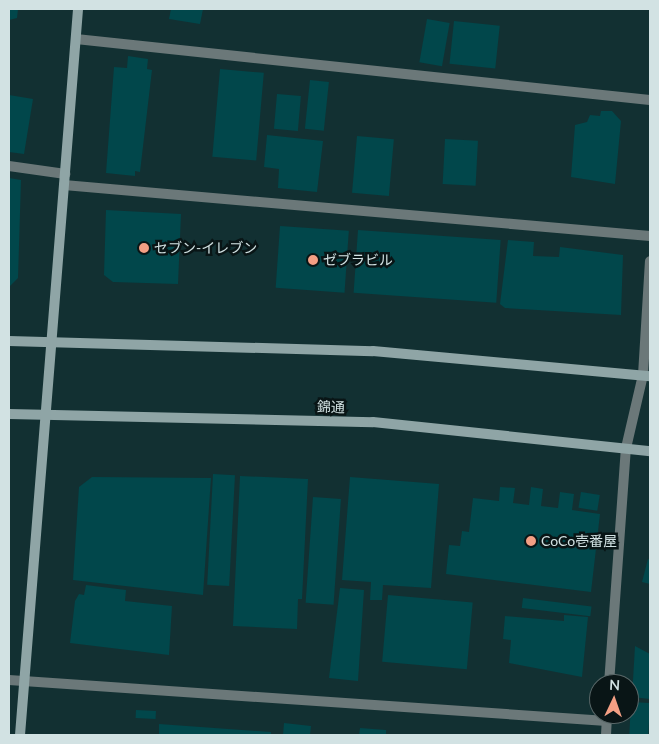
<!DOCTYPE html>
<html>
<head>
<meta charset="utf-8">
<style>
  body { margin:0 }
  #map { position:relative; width:659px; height:744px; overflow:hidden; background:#123032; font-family:Lato,"Noto Sans JP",sans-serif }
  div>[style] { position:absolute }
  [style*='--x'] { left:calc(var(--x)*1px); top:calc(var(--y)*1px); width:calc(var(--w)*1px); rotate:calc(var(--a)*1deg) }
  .building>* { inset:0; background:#01474b; transform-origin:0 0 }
  .street>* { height:10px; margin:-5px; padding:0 5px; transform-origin:5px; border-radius:5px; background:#6b7879 }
  .secondary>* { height:10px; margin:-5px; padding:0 5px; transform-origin:5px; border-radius:5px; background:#8fa5a6 }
  .dots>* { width:14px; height:14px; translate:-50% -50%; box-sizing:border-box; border:2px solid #091516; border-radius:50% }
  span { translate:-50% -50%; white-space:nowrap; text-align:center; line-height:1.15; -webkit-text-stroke:5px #091516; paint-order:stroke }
  .poi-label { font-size:14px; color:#d2e2e3 }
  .left { translate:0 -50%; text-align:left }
  .street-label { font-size:14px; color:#d2e2e3 }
  .frame { position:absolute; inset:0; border:10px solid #d2e2e3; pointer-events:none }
  .north { position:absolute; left:589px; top:674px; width:50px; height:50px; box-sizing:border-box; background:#091516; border:1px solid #596768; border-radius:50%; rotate:3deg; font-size:14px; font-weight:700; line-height:20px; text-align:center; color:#d2e2e3 }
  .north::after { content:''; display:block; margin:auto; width:18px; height:22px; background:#f39f84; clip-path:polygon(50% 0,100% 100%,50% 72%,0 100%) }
</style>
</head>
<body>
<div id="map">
  <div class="building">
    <i style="clip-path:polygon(9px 9px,18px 9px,17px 18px,9px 20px)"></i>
    <i style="clip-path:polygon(171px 9px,203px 9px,200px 24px,169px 19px)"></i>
    <i style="left:427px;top:19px;width:23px;height:44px;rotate:10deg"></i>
    <i style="left:454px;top:21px;width:46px;height:43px;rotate:6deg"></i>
    <i style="clip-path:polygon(128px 56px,148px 59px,147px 69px,152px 70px,140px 172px,135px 171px,135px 176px,106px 173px,114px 67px,127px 68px)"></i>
    <i style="left:220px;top:69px;width:44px;height:88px;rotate:5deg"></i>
    <i style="left:310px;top:80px;width:19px;height:49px;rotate:6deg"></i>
    <i style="left:277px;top:94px;width:24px;height:35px;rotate:5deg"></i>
    <i style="clip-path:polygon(9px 95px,33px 99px,24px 154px,9px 152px)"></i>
    <i style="clip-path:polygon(601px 111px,612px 111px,621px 121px,615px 184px,571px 177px,575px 125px,587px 122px,590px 115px,600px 116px)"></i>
    <i style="clip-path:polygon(267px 135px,323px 141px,317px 192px,278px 188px,279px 169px,264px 167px)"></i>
    <i style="left:357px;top:136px;width:37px;height:57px;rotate:5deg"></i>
    <i style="left:445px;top:139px;width:33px;height:45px;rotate:3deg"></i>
    <i style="clip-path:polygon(9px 178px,21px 180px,18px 278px,9px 287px)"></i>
    <i style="clip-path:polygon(106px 210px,181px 214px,178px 284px,113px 282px,104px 275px)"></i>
    <i style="left:280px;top:226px;width:69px;height:62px;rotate:4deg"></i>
    <i style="left:358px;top:230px;width:143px;height:63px;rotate:4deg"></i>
    <i style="clip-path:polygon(508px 240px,534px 242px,533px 256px,559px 257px,560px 247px,623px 255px,621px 315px,505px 308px,500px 304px)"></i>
    <i style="left:213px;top:474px;width:22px;height:111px;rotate:3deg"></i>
    <i style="clip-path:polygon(240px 476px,308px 479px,302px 599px,298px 599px,297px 629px,233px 626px)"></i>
    <i style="clip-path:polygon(92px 477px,211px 478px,203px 595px,73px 580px,79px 487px)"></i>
    <i style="clip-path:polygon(350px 477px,439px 484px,431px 588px,383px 585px,382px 600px,370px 600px,371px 582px,342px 580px)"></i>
    <i style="clip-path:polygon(500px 487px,515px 488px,513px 503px,529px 505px,531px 487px,543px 489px,541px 506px,558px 508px,560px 492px,574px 494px,572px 510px,600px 514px,591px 592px,446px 574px,449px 545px,460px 546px,462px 531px,469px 532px,473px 498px,499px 501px)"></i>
    <i style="left:581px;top:492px;width:19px;height:16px;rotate:9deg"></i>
    <i style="left:313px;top:497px;width:28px;height:106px;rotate:4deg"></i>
    <i style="clip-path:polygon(648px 559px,650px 560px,650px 584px,642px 582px)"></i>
    <i style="clip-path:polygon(86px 585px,126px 590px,125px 601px,172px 606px,169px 655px,70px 643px,75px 601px,79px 594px,84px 595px)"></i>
    <i style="clip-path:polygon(340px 588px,364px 590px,358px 681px,329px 678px)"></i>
    <i style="left:388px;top:595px;width:85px;height:67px;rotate:5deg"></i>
    <i style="left:523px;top:598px;width:69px;height:10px;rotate:7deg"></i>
    <i style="clip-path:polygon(564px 615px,588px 617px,582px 677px,509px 663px,511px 640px,503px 639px,505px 616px,564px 621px)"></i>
    <i style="clip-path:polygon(635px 646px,650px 654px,650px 699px,632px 697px)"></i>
    <i style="left:631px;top:702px;width:19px;height:33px;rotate:3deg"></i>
    <i style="left:136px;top:710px;width:20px;height:8px;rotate:3deg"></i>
    <i style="clip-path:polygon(284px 723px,311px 726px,310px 735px,283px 735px)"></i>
    <i style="clip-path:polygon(159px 724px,271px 732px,271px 735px,159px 735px)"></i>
    <i style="clip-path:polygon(360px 728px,386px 730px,386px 735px,359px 735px)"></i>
  </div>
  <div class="street">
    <i style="--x:76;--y:39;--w:577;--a:6.07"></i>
    <i style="--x:9;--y:166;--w:57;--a:8.1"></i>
    <i style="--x:64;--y:185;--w:588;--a:4.97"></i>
    <i style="--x:9;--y:680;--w:599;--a:3.92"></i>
    <i style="--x:609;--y:684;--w:237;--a:-85.9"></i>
    <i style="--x:626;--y:448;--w:75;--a:-76.9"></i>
    <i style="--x:643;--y:375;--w:114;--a:-86.5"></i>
    <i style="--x:606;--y:735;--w:20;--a:-87"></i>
  </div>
  <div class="secondary">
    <i style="--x:9;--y:341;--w:364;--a:1.6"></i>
    <i style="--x:373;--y:351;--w:278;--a:5.2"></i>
    <i style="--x:9;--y:414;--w:364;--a:1.3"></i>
    <i style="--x:373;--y:422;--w:279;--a:6"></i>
    <i style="--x:20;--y:735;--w:728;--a:-85.43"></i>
  </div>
  <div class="dots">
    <i style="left:144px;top:248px;background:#f39f84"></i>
    <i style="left:313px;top:260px;background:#f39f84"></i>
    <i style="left:531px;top:541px;background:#f39f84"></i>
  </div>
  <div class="poi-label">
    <span class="left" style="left:154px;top:248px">セブン-イレブン</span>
    <span class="left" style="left:323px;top:260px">ゼブラビル</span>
    <span class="left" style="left:541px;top:541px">CoCo壱番屋</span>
  </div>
  <div class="street-label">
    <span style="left:331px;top:407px;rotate:2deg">錦通</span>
  </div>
  <div class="frame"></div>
  <div class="north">N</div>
</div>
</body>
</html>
